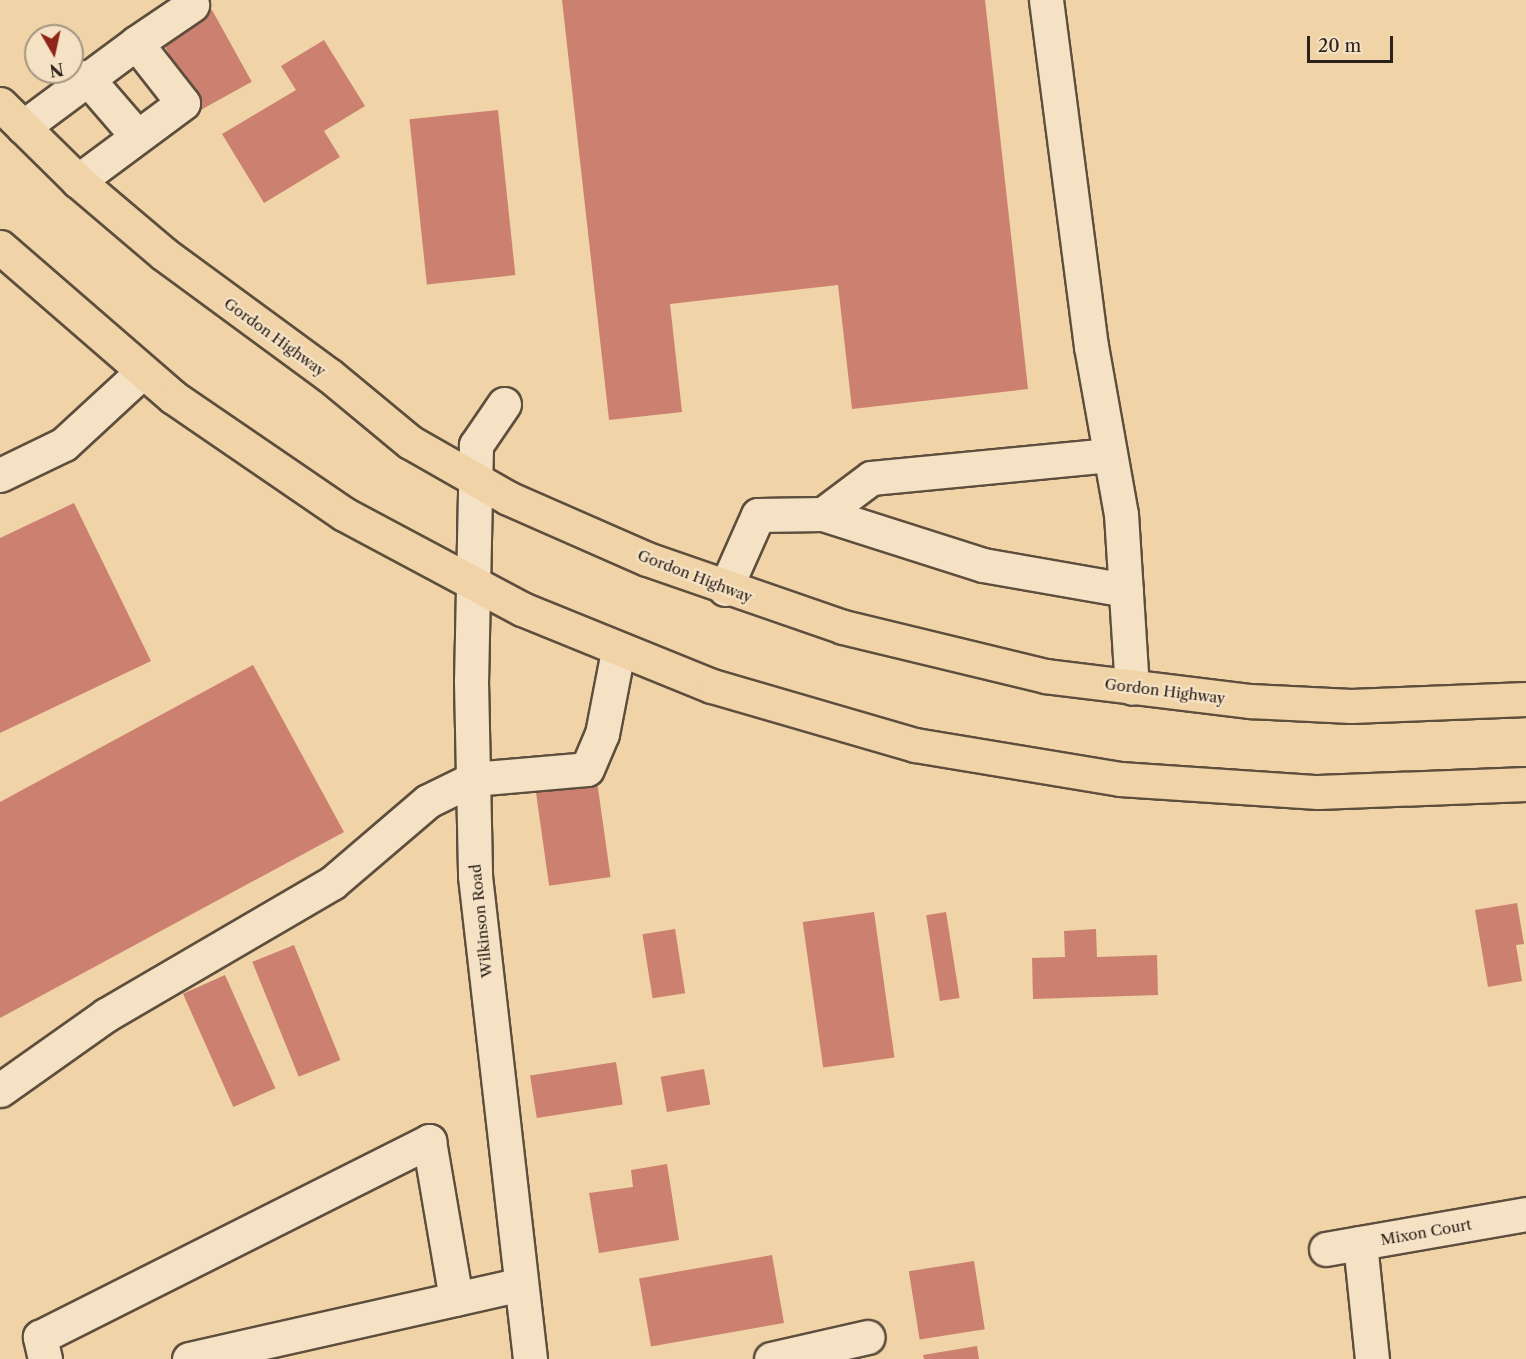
<!DOCTYPE html>
<html>
<head>
<meta charset="utf-8">
<style>
  body { margin:0 }
  #map { position:relative; width:1526px; height:1359px; overflow:hidden; background:#f0d3a6; font-family:"Libre Caslon Text",serif }
  div>[style] { position:absolute }
  [style*='--x'] { left:calc(var(--x)*1px); top:calc(var(--y)*1px); width:calc(var(--w)*1px); rotate:calc(var(--a)*1deg) }
  .building>* { inset:0; background:#cc8170; transform-origin:0 0 }
  .roads { filter:drop-shadow(2px 0 #5e4e3e) drop-shadow(-2px 0 #5e4e3e) drop-shadow(0 2px #5e4e3e) drop-shadow(0 -2px #5e4e3e) }
  .minor>* { height:33px; margin:-16.5px; padding:0 16.5px; transform-origin:16.5px; border-radius:16.5px; background:#f5e2c5 }
  .highway>* { height:33px; margin:-16.5px; padding:0 16.5px; transform-origin:16.5px; border-radius:16.5px; background:#f0d3a6 }
  span { translate:-50% -50%; white-space:nowrap; text-align:center; line-height:1.15; -webkit-text-stroke:4.5px #f5e2c5; paint-order:stroke }
  .street-label { font-size:15px; color:#2d221b }
  .north { position:absolute; left:24px; top:24px; width:60px; height:60px; box-sizing:border-box; background:#f5e2c5; border:2px solid #a59581; border-radius:50%; rotate:171deg; font-size:16px; font-weight:700; line-height:24px; text-align:center; color:#2d221b }
  .north::after { content:''; display:block; margin:auto; width:21px; height:27px; background:#8f2418; clip-path:polygon(50% 0,100% 100%,50% 72%,0 100%) }
  .scale { position:absolute; left:1307px; top:36px; width:86px; height:27px; box-sizing:border-box; border:3px solid #2d221b; border-top:0; padding-left:8px; font-size:18px; line-height:21px; white-space:nowrap; color:#2d221b; -webkit-text-stroke:4px #f5e2c5; paint-order:stroke }
</style>
</head>
<body>
<div id="map">
  <div class="building">
    <i style="clip-path:polygon(562px 0,985px 0,1028px 389px,852px 409px,838px 285px,670px 304px,682px 412px,609px 420px)"></i>
    <i style="left:212px;top:10px;width:82px;height:59px;rotate:61deg"></i>
    <i style="clip-path:polygon(324px 40px,365px 106px,324px 131px,340px 157px,264px 203px,222px 134px,296px 90px,281px 66px)"></i>
    <i style="left:498px;top:110px;width:166px;height:89px;rotate:84deg"></i>
    <i style="clip-path:polygon(74px 503px,151px 661px,0 733px,0 538px)"></i>
    <i style="clip-path:polygon(253px 665px,344px 832px,0 1018px,0 802px)"></i>
    <i style="left:597px;top:781px;width:97px;height:62px;rotate:82deg"></i>
    <i style="clip-path:polygon(1517px 903px,1524px 944px,1516px 945px,1522px 981px,1488px 987px,1475px 910px)"></i>
    <i style="left:874px;top:912px;width:147px;height:72px;rotate:82deg"></i>
    <i style="left:946px;top:912px;width:87px;height:20px;rotate:81deg"></i>
    <i style="left:675px;top:929px;width:65px;height:33px;rotate:81deg"></i>
    <i style="clip-path:polygon(1096px 929px,1097px 957px,1157px 955px,1158px 995px,1033px 999px,1032px 958px,1065px 957px,1064px 931px)"></i>
    <i style="left:294px;top:945px;width:124px;height:45px;rotate:68deg"></i>
    <i style="left:225px;top:975px;width:124px;height:46px;rotate:66deg"></i>
    <i style="left:616px;top:1062px;width:43px;height:87px;rotate:81deg"></i>
    <i style="left:704px;top:1069px;width:36px;height:44px;rotate:80deg"></i>
    <i style="clip-path:polygon(667px 1164px,679px 1240px,599px 1253px,589px 1193px,633px 1187px,631px 1170px)"></i>
    <i style="left:772px;top:1255px;width:69px;height:135px;rotate:80deg"></i>
    <i style="left:974px;top:1261px;width:69px;height:66px;rotate:81deg"></i>
    <i style="clip-path:polygon(977px 1346px,979px 1359px,924px 1359px,923px 1355px)"></i>
  </div>
  <div class="roads">
    <div class="minor">
      <i style="--x:1046;--y:0;--w:349;--a:82.6"></i>
      <i style="--x:1091;--y:346;--w:171;--a:79.9"></i>
      <i style="--x:1121;--y:514;--w:174;--a:86.4"></i>
      <i style="--x:136;--y:43;--w:68;--a:-34.2"></i>
      <i style="--x:86;--y:77;--w:77;--a:49.2"></i>
      <i style="--x:23;--y:127;--w:141;--a:-36.6"></i>
      <i style="--x:136;--y:43;--w:76;--a:51.9"></i>
      <i style="--x:183;--y:103;--w:131;--a:143.4"></i>
      <i style="--x:504;--y:404;--w:50;--a:124.3"></i>
      <i style="--x:476;--y:445;--w:236;--a:91.2"></i>
      <i style="--x:471;--y:681;--w:195;--a:88.8"></i>
      <i style="--x:475;--y:876;--w:486;--a:83.5"></i>
      <i style="--x:0;--y:475;--w:71;--a:-25.8"></i>
      <i style="--x:64;--y:444;--w:106;--a:-42.7"></i>
      <i style="--x:823;--y:514;--w:168;--a:17.7"></i>
      <i style="--x:983;--y:565;--w:145;--a:9.9"></i>
      <i style="--x:725;--y:589;--w:81;--a:-66"></i>
      <i style="--x:758;--y:515;--w:65;--a:-0.9"></i>
      <i style="--x:823;--y:514;--w:60;--a:-36.9"></i>
      <i style="--x:871;--y:478;--w:240;--a:-5.5"></i>
      <i style="--x:0;--y:1090;--w:130;--a:-35.3"></i>
      <i style="--x:106;--y:1015;--w:262;--a:-30.3"></i>
      <i style="--x:332;--y:883;--w:126;--a:-40.5"></i>
      <i style="--x:428;--y:801;--w:50;--a:-26.1"></i>
      <i style="--x:473;--y:779;--w:114;--a:-5"></i>
      <i style="--x:587;--y:769;--w:38;--a:-67"></i>
      <i style="--x:602;--y:734;--w:85;--a:-79.1"></i>
      <i style="--x:1360;--y:1243;--w:117;--a:84.1"></i>
      <i style="--x:1326;--y:1249;--w:203;--a:-9.9"></i>
      <i style="--x:45;--y:1359;--w:23;--a:-103"></i>
      <i style="--x:40;--y:1337;--w:436;--a:-26.7"></i>
      <i style="--x:429;--y:1141;--w:160;--a:80.3"></i>
      <i style="--x:189;--y:1359;--w:340;--a:-12.7"></i>
      <i style="--x:771;--y:1359;--w:99;--a:-12.8"></i>
    </div>
    <div class="highway">
      <i style="--x:0;--y:104;--w:110;--a:44.6"></i>
      <i style="--x:78;--y:181;--w:113;--a:40.3"></i>
      <i style="--x:164;--y:254;--w:205;--a:36.3"></i>
      <i style="--x:329;--y:375;--w:105;--a:39.6"></i>
      <i style="--x:410;--y:442;--w:113;--a:29.7"></i>
      <i style="--x:508;--y:498;--w:152;--a:23.7"></i>
      <i style="--x:647;--y:559;--w:207;--a:19.1"></i>
      <i style="--x:843;--y:627;--w:208;--a:13.6"></i>
      <i style="--x:1045;--y:676;--w:207;--a:7"></i>
      <i style="--x:1250;--y:701;--w:101;--a:2.8"></i>
      <i style="--x:1351;--y:706;--w:175;--a:-2.3"></i>
      <i style="--x:0;--y:247;--w:229;--a:40.9"></i>
      <i style="--x:173;--y:397;--w:207;--a:34.4"></i>
      <i style="--x:344;--y:514;--w:202;--a:28.1"></i>
      <i style="--x:522;--y:609;--w:205;--a:22.1"></i>
      <i style="--x:712;--y:686;--w:211;--a:16.2"></i>
      <i style="--x:915;--y:745;--w:208;--a:9.4"></i>
      <i style="--x:1120;--y:779;--w:198;--a:3.8"></i>
      <i style="--x:1318;--y:792;--w:208;--a:-2.2"></i>
    </div>
  </div>
  <div class="street-label">
    <span style="left:275px;top:337px;rotate:36deg">Gordon Highway</span>
    <span style="left:695px;top:576px;rotate:21deg">Gordon Highway</span>
    <span style="left:1165px;top:691px;rotate:7deg">Gordon Highway</span>
    <span style="left:481px;top:921px;rotate:-96deg">Wilkinson Road</span>
    <span style="left:1426px;top:1232px;rotate:-10deg">Mixon Court</span>
  </div>
  <div class="north">N</div>
  <div class="scale">20 m</div>
</div>
</body>
</html>
